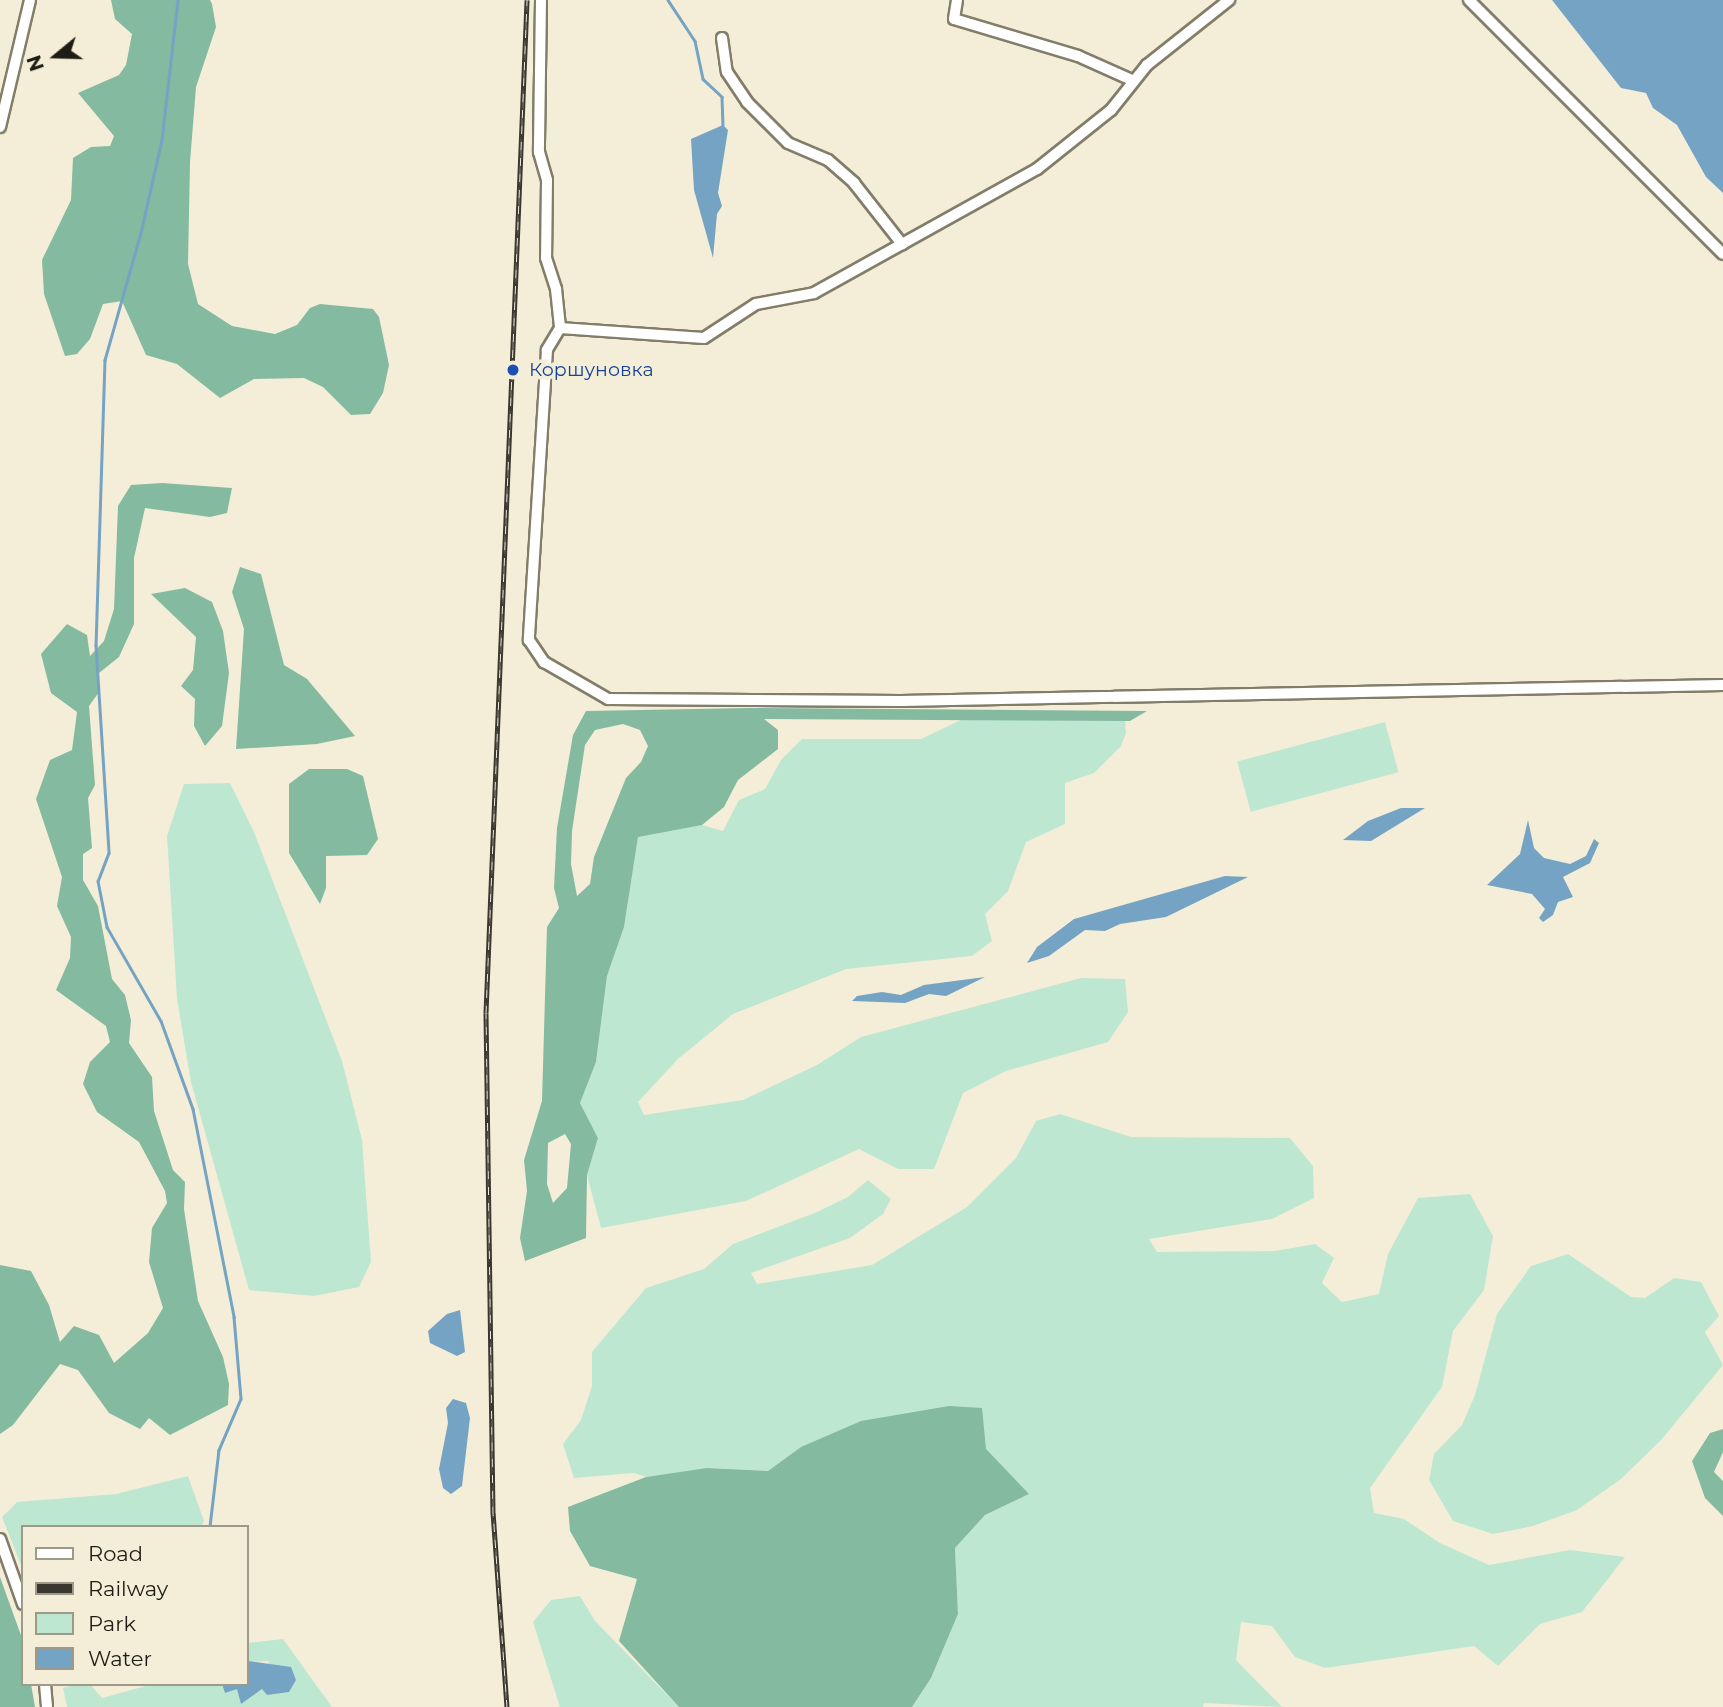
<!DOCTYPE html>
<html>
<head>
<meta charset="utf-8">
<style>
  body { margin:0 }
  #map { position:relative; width:1723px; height:1707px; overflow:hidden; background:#f4eed8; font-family:Montserrat,sans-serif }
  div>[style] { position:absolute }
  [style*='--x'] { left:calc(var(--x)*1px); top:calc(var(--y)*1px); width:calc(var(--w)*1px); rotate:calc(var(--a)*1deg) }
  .green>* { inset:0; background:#bee7d2; transform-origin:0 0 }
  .forest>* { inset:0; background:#83baa0 }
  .water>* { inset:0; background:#75a3c3 }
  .stream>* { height:2.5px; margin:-1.25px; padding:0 1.25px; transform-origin:1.25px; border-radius:1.25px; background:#75a3c3 }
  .roads { filter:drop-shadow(2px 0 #827d69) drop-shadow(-2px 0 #827d69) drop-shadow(0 2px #827d69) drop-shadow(0 -2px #827d69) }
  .street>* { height:10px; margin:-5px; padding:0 5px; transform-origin:5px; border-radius:5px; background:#fff }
  .rail>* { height:5px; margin-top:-2.5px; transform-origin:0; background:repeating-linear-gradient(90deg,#f4eed8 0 8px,#3a372e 0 16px); box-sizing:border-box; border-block:2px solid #3a372e }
  .dots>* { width:19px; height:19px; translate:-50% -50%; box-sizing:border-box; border:4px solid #f4eed8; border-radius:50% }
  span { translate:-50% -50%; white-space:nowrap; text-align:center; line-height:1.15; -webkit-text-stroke:7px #f4eed8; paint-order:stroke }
  .transit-label { font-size:19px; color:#164399 }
  .left { translate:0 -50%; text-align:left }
  .legend { position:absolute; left:21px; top:1525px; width:228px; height:161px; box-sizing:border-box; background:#f4eed8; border:2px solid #9e9a8a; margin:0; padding:9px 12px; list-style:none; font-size:21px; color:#1e1c14 }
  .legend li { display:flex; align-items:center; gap:14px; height:35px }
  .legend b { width:35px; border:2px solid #9e9a8a }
  .north { position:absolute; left:21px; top:21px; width:70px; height:70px; -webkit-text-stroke:5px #f4eed8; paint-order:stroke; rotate:251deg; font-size:19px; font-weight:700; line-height:28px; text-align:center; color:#1e1c14 }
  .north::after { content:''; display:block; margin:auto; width:24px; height:32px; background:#1e1c14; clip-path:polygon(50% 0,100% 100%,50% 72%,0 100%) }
</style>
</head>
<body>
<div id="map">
  <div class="green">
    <i style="clip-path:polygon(963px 719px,1125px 721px,1126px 733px,1121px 746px,1094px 773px,1065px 783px,1065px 824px,1026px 842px,1008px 891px,985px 914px,992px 941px,972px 956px,846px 969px,733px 1014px,678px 1059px,638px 1102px,644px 1115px,743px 1100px,817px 1065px,861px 1037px,1081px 978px,1125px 979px,1128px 1012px,1108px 1042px,1006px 1071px,963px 1093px,934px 1169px,898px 1169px,859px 1149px,746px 1201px,601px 1228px,587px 1175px,598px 1138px,580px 1103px,596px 1062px,607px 976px,624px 927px,638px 836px,702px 825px,723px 831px,739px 800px,765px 789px,781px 760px,802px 739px,921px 739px)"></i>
    <i style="left:1385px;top:722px;width:52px;height:153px;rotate:75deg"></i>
    <i style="clip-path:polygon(230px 783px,254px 832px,342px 1061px,362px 1140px,371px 1262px,359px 1287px,314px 1296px,249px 1290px,191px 1082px,177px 999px,167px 836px,184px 784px)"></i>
    <i style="clip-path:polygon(1060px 1114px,1131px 1137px,1290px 1138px,1313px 1166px,1314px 1198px,1272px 1219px,1149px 1239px,1157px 1252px,1275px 1251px,1315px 1244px,1334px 1258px,1322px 1283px,1342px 1302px,1379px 1294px,1388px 1254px,1418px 1198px,1470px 1194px,1493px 1236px,1484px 1290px,1453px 1331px,1442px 1387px,1370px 1488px,1374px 1513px,1404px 1519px,1440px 1543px,1489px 1565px,1570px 1550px,1625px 1557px,1582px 1612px,1540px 1624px,1498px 1666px,1474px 1646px,1325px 1668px,1295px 1657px,1272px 1626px,1241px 1622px,1236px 1660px,1282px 1707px,1204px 1703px,1203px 1707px,912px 1707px,931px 1678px,958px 1614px,955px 1548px,985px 1515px,1029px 1494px,801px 1447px,768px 1471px,712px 1468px,646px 1477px,634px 1473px,574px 1478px,563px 1444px,581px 1420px,592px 1386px,592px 1352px,646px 1288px,704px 1269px,733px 1244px,817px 1212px,848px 1197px,868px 1180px,891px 1199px,883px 1214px,850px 1238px,751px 1273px,757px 1284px,872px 1265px,967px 1207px,1016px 1158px,1036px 1121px)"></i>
    <i style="clip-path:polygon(1568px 1254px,1631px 1297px,1645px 1298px,1674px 1278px,1701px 1282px,1719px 1316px,1705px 1332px,1723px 1365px,1662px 1439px,1621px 1479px,1577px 1510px,1533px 1526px,1493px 1534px,1453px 1521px,1429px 1480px,1434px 1454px,1462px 1425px,1475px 1395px,1497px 1314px,1531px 1266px)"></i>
    <i style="clip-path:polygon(188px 1476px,204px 1521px,201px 1527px,23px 1527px,23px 1570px,2px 1517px,17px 1502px,116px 1494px)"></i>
    <i style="clip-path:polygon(580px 1596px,595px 1621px,679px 1707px,560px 1707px,533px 1622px,551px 1600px)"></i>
    <i style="clip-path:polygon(283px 1639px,332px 1707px,67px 1707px,63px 1688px,77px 1684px,90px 1684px,102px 1698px,153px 1684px,222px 1684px,225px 1693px,238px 1688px,255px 1692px,263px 1689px,269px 1661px,247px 1662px,247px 1643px)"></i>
  </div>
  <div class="forest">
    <i style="clip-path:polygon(111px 0,210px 0,212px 4px,216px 27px,196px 87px,190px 162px,188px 264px,198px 304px,232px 326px,275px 334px,297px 325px,310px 308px,320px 304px,373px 309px,379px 317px,389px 365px,383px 393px,370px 414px,351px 415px,323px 387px,304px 378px,254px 379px,220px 398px,177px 364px,146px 355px,122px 301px,103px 304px,90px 339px,77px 354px,65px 356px,44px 294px,42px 260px,71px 200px,73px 158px,91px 147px,110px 146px,114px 136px,78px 93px,119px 75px,126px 65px,132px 34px,115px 19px)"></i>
    <i style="clip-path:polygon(162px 483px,232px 488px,227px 513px,210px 517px,145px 508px,134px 558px,134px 624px,119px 657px,99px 673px,99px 692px,89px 706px,95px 785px,88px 798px,92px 848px,83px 854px,83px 880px,98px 906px,112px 979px,125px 995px,131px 1020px,129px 1043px,152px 1077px,154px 1111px,173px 1170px,185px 1182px,184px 1209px,198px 1301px,223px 1357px,229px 1384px,228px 1405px,170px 1435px,149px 1418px,140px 1429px,109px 1413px,78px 1370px,60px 1364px,13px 1425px,0 1434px,0 1265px,31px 1271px,49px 1305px,60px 1342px,74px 1326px,99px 1335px,114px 1363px,148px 1333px,163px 1308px,149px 1262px,152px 1228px,167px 1203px,165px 1191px,139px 1142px,97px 1112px,83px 1084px,90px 1062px,110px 1042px,106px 1026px,56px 990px,70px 958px,71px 937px,57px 906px,62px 877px,36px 799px,50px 760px,72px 750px,77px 712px,51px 693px,41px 654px,67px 624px,87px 635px,90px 656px,104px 641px,114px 609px,118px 506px,131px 485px)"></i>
    <i style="clip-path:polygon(240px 567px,261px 574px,284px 665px,307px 679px,355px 736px,317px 744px,236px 749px,244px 629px,232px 592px)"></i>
    <i style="clip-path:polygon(185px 588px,212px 602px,223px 631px,229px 673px,222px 726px,205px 746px,194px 726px,195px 699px,181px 686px,193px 670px,196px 637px,151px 594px)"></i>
    <i style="clip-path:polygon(evenodd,749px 708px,1147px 711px,1130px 721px,764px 719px,778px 730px,778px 749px,738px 780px,724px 807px,702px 825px,638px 837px,624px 927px,607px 976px,596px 1062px,580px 1103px,598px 1138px,587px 1175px,586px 1238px,525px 1261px,520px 1238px,527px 1191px,524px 1160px,542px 1101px,547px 927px,559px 908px,554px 888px,557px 828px,573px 735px,586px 711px,749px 708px,623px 724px,640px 730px,648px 746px,641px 762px,626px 778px,594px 857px,590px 884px,577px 896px,571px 864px,572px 831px,585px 745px,595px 730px,623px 724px,749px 708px,565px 1134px,571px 1144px,567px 1188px,553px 1203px,547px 1184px,548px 1143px,565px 1134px)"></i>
    <i style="clip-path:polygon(309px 769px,347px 769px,363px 776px,378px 839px,367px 855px,326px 856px,326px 888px,320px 904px,289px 853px,289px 784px)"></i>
    <i style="clip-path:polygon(949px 1406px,982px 1408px,986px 1449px,1029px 1494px,985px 1515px,955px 1548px,958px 1614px,931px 1678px,912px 1707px,679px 1707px,619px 1641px,637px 1579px,590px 1566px,570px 1531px,568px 1507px,646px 1477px,707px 1468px,768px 1471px,801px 1447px,861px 1421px)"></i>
    <i style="clip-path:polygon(1723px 1429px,1723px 1452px,1714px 1472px,1723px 1481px,1723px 1516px,1705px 1498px,1692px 1461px,1710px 1433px)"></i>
    <i style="clip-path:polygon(0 1577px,23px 1641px,23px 1684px,31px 1684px,35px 1707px,0 1707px)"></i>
  </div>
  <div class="water">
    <i style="clip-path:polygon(1552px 0,1723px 0,1723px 193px,1706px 177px,1677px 125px,1653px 108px,1646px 93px,1621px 88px)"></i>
    <i style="clip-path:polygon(723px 125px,728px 130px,718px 193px,722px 206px,717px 214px,713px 258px,694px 190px,691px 139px)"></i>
    <i style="clip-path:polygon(1401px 808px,1425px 808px,1371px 841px,1343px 840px,1368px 821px)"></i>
    <i style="clip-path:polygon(1528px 820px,1534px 848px,1544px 858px,1570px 864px,1586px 856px,1594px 839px,1599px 843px,1590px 863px,1563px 877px,1573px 897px,1558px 902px,1553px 915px,1543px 922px,1539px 918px,1545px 909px,1532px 894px,1487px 885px,1520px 854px)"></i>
    <i style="clip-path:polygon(1225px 876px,1248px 877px,1166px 917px,1120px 924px,1105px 931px,1085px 930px,1049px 956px,1027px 963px,1037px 947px,1074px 919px)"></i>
    <i style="clip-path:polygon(985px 977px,946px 996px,929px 994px,905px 1003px,852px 1001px,857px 996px,882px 992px,901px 995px,924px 985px)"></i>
    <i style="clip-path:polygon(460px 1310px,465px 1352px,457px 1356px,430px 1343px,428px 1331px,447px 1314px)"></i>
    <i style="clip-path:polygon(453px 1399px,466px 1403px,470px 1418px,462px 1486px,451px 1494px,443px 1488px,439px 1469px,448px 1423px,446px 1408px)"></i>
    <i style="clip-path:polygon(248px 1661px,291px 1667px,296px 1680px,289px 1692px,267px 1695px,262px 1689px,241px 1704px,237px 1689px,225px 1693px,222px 1684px,247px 1684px)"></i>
  </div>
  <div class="stream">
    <i style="--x:178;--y:0;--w:141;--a:96.5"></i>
    <i style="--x:162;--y:140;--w:95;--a:102.7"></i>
    <i style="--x:141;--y:233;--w:132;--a:105.8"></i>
    <i style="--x:105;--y:360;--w:285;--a:91.8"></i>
    <i style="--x:96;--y:645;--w:208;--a:86.4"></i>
    <i style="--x:109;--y:853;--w:30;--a:111"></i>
    <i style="--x:98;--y:881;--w:47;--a:78.9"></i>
    <i style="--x:107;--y:927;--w:108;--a:60.1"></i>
    <i style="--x:161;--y:1021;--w:94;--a:70"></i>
    <i style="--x:193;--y:1109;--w:212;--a:78.8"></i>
    <i style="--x:234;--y:1317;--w:82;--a:85.1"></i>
    <i style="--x:241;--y:1399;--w:56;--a:113.3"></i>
    <i style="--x:219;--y:1450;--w:78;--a:96.7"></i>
    <i style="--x:668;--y:0;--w:49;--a:56.6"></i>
    <i style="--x:695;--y:41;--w:39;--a:78"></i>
    <i style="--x:703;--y:79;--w:26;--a:43"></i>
    <i style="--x:722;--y:97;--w:28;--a:88"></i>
  </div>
  <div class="roads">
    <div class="street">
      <i style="--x:541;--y:0;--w:152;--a:90.8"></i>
      <i style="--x:539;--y:152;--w:29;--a:74"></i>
      <i style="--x:547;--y:180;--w:78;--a:90.7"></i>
      <i style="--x:546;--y:258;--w:33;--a:72"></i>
      <i style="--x:556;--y:289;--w:39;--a:84"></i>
      <i style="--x:560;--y:328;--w:26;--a:121"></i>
      <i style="--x:547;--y:350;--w:291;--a:93.6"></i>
      <i style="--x:529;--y:640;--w:27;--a:56"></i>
      <i style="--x:544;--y:662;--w:74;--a:30"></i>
      <i style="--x:608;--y:699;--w:293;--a:0.4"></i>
      <i style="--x:901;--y:701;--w:822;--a:-1.12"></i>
      <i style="--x:957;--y:0;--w:19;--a:99"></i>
      <i style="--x:954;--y:19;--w:129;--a:16.6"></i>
      <i style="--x:1078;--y:56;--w:61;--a:24.1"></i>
      <i style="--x:1469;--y:0;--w:359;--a:45"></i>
      <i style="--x:722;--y:38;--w:34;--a:82"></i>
      <i style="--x:727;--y:72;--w:36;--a:56"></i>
      <i style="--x:747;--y:102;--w:58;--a:45"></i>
      <i style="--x:788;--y:143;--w:43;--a:23"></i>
      <i style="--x:828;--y:160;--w:35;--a:41"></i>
      <i style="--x:854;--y:183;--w:78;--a:51.8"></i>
      <i style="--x:0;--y:127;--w:130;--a:-76.7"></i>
      <i style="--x:560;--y:328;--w:144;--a:4"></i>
      <i style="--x:704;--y:338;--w:62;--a:-33.2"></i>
      <i style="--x:756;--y:304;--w:59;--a:-10.7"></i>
      <i style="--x:814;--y:293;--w:255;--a:-29.1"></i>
      <i style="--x:1037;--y:169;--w:95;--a:-38.6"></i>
      <i style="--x:1111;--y:110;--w:58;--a:-51.3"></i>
      <i style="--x:1147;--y:65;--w:105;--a:-38.4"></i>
      <i style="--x:0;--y:1539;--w:69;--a:70.5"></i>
      <i style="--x:45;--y:1684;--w:23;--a:85"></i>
    </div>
  </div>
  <div class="rail">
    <i style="--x:507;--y:1707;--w:194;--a:-94.1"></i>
    <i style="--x:493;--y:1514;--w:501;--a:-90.8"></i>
    <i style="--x:486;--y:1013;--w:1014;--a:-87.68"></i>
  </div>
  <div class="dots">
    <i style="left:513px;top:370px;background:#1a4fb4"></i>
  </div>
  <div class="transit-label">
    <span class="left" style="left:529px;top:370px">Коршуновка</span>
  </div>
  <ul class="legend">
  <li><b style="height:9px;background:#fff"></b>Road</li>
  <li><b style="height:9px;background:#3a372e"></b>Railway</li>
  <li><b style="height:19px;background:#bee7d2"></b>Park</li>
  <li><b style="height:19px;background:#75a3c3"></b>Water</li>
  </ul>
  <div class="north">N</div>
</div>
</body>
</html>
